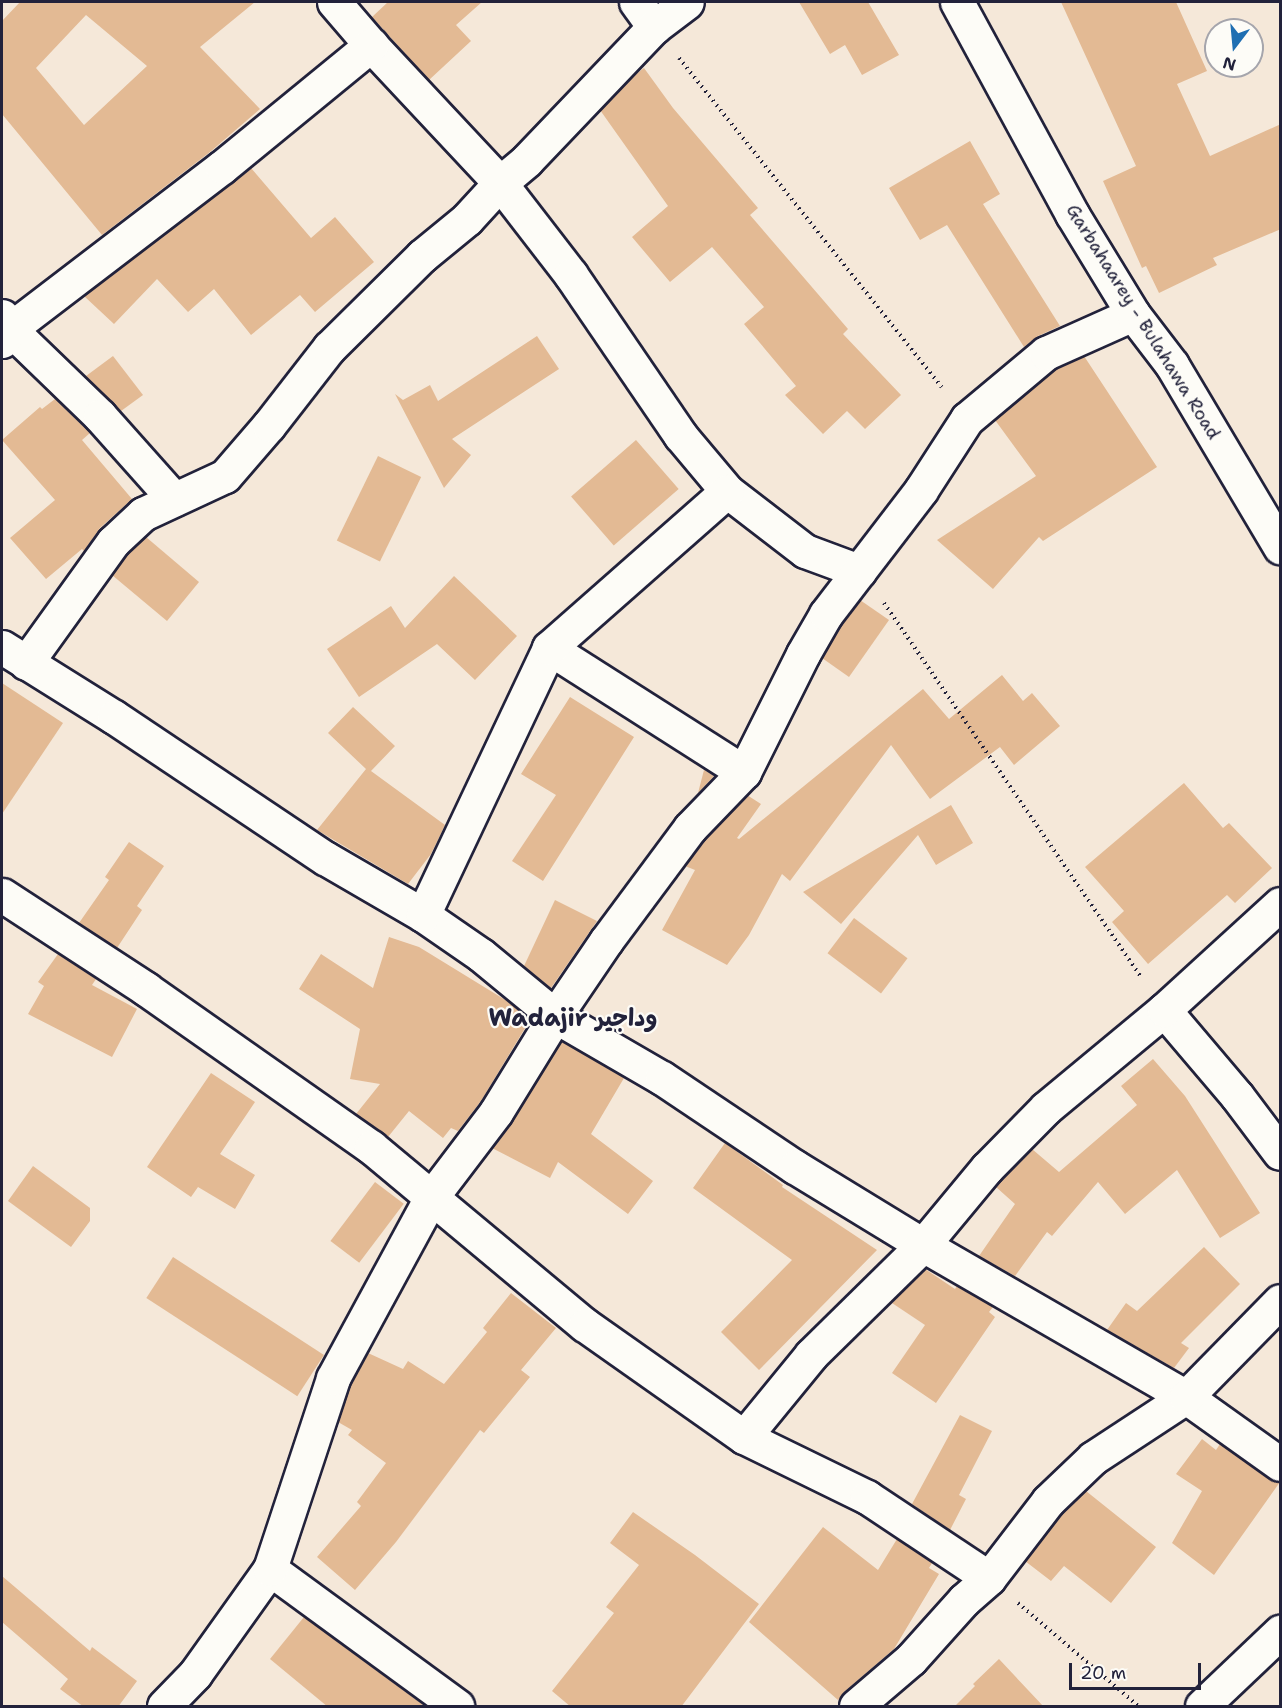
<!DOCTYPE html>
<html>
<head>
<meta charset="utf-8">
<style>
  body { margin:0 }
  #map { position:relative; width:1282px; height:1708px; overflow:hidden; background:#f5e8d9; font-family:"Shantell Sans","Playpen Sans Arabic",sans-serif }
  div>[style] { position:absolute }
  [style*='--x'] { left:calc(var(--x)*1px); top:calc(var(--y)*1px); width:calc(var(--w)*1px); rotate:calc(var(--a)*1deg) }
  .building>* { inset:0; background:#e3ba94; transform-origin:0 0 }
  .path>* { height:4px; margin-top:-2px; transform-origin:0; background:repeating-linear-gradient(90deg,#22223b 0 1.5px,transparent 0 6px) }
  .roads { filter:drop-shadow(2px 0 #22223b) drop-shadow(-2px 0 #22223b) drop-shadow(0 2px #22223b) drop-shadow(0 -2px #22223b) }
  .street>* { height:33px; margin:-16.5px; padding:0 16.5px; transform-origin:16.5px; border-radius:16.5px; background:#fdfcf7 }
  .secondary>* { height:33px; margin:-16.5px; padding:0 16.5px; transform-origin:16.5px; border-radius:16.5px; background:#fdfcf7 }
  span { translate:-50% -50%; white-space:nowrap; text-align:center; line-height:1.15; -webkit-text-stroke:4.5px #fdfcf7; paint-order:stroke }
  .street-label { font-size:18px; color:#22223b }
  .district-label { font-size:24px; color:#22223b; font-weight:700 }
  .frame { position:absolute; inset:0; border:3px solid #22223b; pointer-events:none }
  .north { position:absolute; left:1204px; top:18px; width:60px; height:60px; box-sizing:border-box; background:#fdfcf7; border:2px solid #a5a5ac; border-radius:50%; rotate:196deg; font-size:16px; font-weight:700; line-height:24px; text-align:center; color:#22223b }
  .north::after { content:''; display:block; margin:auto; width:21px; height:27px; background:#1f6fb2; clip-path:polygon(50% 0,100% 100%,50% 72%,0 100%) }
  .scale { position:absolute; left:1069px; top:1663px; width:132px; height:27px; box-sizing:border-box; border:3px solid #22223b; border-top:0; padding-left:8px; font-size:18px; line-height:21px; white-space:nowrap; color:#22223b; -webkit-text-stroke:4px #fdfcf7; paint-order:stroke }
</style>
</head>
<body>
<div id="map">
  <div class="building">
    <i style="clip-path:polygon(evenodd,20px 2px,255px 2px,200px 47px,260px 109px,210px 152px,102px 235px,2px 114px,2px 21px,20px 2px,86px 15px,147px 66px,84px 125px,36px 68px,86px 15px)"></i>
    <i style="clip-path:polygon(388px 2px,482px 2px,456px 25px,471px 41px,429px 80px,372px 17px)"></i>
    <i style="clip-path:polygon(799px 2px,868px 2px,899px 55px,862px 75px,845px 45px,830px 54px)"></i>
    <i style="clip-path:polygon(1061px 2px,1176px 2px,1207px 71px,1177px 84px,1210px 156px,1281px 124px,1281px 229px,1213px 258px,1217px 265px,1159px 293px,1146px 266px,1142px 268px,1103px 181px,1136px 166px)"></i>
    <i style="clip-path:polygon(644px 68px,673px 108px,758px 208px,750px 215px,848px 329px,843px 334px,901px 395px,865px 429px,847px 411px,823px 434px,785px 395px,796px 386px,744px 324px,764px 307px,712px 247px,670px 282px,632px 237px,668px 206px,600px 110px,631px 78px)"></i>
    <i style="clip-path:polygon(970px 141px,1000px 194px,983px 204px,1060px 326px,1038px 336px,1024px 347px,947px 225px,920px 240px,889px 188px)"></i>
    <i style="clip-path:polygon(251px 168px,311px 238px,335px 217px,374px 262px,315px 312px,300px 295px,251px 335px,214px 289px,188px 312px,157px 279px,114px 324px,84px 296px)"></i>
    <i style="clip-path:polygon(537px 336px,559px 369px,452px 439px,471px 455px,444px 488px,395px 394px,403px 400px,430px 385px,438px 401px)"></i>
    <i style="clip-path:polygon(113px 356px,143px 395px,121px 411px,86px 376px)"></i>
    <i style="clip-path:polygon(1084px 356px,1157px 467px,1043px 541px,1039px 537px,993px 589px,937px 540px,1036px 476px,995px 420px,1056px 369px)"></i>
    <i style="clip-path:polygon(55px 399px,90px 433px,82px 440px,132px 499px,100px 528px,84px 551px,82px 549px,46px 579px,10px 538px,55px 500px,2px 440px,40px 407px,42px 409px)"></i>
    <i style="left:636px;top:440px;width:65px;height:86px;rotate:49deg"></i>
    <i style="left:378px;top:456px;width:48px;height:94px;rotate:26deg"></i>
    <i style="clip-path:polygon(146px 537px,199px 582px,167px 621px,112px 575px,127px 554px)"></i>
    <i style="clip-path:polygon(454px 576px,517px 636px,475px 680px,437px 644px,359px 697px,327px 649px,391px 606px,405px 628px)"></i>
    <i style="clip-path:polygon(860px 600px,889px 620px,849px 677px,822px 658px,840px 627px)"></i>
    <i style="clip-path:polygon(1002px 675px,1023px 701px,1032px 693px,1060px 726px,1014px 765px,1000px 747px,930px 799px,891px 745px,790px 881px,782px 874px,749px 935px,727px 965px,662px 930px,695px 870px,685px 866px,704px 840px,747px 795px,761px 804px,737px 838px,739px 839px,923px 689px,949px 719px)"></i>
    <i style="clip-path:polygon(2px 683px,63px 723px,2px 814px)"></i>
    <i style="clip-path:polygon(570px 697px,634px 737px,543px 881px,512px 861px,556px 795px,521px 774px)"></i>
    <i style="clip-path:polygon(353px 707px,395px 746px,371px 771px,445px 825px,431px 854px,408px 884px,317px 830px,366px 769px,328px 733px)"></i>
    <i style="clip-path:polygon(704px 770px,714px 776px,698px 793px)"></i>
    <i style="clip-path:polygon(1184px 783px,1223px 828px,1229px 823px,1272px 868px,1235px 903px,1227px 895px,1148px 964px,1112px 922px,1124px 911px,1085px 867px)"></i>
    <i style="clip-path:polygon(951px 805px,973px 843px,936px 865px,918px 835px,841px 924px,803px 892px)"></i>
    <i style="clip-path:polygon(129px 842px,164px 866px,137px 906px,142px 910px,117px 948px,79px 923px,109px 880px,105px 877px)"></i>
    <i style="clip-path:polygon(555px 900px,597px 921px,551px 988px,524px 966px)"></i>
    <i style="left:854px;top:918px;width:67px;height:44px;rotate:37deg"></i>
    <i style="clip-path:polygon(389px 937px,419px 947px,507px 1001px,530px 1020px,481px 1101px,458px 1131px,451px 1128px,443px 1138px,409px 1111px,388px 1137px,356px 1114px,380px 1084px,350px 1079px,360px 1029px,299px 989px,321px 954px,373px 988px)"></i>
    <i style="clip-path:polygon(58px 954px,96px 979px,92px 985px,137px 1009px,112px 1057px,28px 1014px,44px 986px,38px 982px)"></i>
    <i style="clip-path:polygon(561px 1041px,624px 1078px,591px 1134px,653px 1181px,628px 1214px,558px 1162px,550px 1178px,492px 1148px,512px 1122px)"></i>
    <i style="clip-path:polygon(1153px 1059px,1185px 1096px,1260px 1213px,1220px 1238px,1177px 1170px,1125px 1214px,1098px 1182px,1052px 1236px,1047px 1232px,1015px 1276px,979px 1256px,1015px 1204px,996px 1187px,1001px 1181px,1032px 1149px,1059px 1172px,1137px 1105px,1121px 1086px)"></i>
    <i style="clip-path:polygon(211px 1073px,255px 1102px,220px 1154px,255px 1175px,235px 1209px,198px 1187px,191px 1197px,147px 1167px)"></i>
    <i style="clip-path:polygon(725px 1143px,783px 1185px,782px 1187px,877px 1250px,759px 1370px,721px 1332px,792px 1260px,693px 1188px)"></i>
    <i style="clip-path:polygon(33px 1166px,90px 1208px,90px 1221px,71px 1247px,8px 1201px)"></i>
    <i style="left:375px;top:1182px;width:36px;height:74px;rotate:37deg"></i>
    <i style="clip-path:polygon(1204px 1247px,1240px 1284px,1181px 1343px,1189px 1348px,1174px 1368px,1107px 1330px,1126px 1303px,1137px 1311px)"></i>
    <i style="left:173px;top:1257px;width:180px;height:49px;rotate:33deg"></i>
    <i style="clip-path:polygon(925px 1269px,955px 1289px,957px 1286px,993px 1307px,989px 1312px,995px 1317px,936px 1403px,892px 1373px,925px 1325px,892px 1303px)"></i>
    <i style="clip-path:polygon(511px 1293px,556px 1328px,521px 1370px,530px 1377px,484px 1433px,480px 1430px,396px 1542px,355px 1590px,317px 1557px,361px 1506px,357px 1502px,386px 1463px,348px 1435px,352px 1430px,338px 1422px,350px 1385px,368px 1353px,403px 1369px,408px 1361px,444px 1384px,487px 1332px,483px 1328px)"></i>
    <i style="clip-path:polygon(960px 1415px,992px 1431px,959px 1495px,966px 1499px,950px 1530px,912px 1504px)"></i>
    <i style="clip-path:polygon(1202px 1439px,1216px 1450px,1220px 1444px,1269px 1479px,1280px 1482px,1214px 1575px,1172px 1543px,1202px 1491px,1176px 1474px)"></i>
    <i style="clip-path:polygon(1086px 1491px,1156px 1547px,1111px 1603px,1064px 1566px,1051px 1581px,1025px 1561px,1062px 1514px)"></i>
    <i style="clip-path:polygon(633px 1512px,695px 1555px,759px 1604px,681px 1707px,571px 1707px,552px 1691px,614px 1613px,606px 1607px,639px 1565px,610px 1543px)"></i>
    <i style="clip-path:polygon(823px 1527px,878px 1570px,897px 1539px,932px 1563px,929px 1568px,939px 1574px,894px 1649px,844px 1692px,838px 1700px,749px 1622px)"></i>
    <i style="clip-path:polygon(2px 1576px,90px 1651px,92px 1647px,137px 1681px,118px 1707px,84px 1707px,60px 1689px,68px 1679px,2px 1622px)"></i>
    <i style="clip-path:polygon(304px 1617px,426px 1707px,328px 1707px,270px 1659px)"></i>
    <i style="clip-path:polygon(999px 1659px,1044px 1707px,954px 1707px,975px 1686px,973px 1684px)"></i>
  </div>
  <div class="path">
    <i style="--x:679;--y:58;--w:421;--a:51.4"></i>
    <i style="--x:884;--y:603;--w:454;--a:55.5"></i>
    <i style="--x:1018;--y:1603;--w:158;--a:40.6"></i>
  </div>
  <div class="roads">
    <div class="street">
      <i style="--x:334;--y:2;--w:57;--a:49.3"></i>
      <i style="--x:371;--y:45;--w:189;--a:46.9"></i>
      <i style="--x:500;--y:183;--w:116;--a:52.3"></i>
      <i style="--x:571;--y:275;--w:194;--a:55.7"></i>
      <i style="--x:680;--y:435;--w:73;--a:50"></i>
      <i style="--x:727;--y:491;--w:98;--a:37.6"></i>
      <i style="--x:805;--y:551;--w:58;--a:20.3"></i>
      <i style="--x:636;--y:2;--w:31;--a:54"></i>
      <i style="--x:2;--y:316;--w:15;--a:58"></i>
      <i style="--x:10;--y:329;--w:125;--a:44"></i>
      <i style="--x:100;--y:416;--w:111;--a:48.3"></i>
      <i style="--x:2;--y:341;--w:14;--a:-56"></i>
      <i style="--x:10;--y:329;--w:267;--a:-37.4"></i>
      <i style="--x:222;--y:167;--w:193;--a:-39.3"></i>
      <i style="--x:2;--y:647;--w:132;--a:32"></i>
      <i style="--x:114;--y:717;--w:254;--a:33.8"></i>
      <i style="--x:325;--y:858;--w:113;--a:30.2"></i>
      <i style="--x:423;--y:915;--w:70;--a:34.6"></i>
      <i style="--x:481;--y:955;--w:96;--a:39.5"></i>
      <i style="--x:555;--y:1016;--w:124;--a:30.1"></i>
      <i style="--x:662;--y:1078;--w:160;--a:33.8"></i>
      <i style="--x:795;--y:1167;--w:150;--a:31.4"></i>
      <i style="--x:923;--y:1245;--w:304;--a:30"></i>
      <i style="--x:1186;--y:1397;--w:115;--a:35.5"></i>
      <i style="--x:549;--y:648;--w:231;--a:32.5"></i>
      <i style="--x:26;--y:663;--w:149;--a:-54.3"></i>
      <i style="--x:113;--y:542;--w:41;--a:-43"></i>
      <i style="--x:143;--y:514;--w:90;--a:-24.9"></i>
      <i style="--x:225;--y:476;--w:67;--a:-49.2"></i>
      <i style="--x:269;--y:425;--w:98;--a:-52.1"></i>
      <i style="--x:329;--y:348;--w:131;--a:-44.7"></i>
      <i style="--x:422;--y:256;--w:58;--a:-39.4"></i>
      <i style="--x:467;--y:219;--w:49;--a:-47.5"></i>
      <i style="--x:500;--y:183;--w:35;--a:-40"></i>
      <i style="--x:527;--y:160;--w:184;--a:-46.3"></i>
      <i style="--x:654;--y:27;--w:41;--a:-37.1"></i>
      <i style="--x:2;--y:895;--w:172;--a:33.1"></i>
      <i style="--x:146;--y:989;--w:275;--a:35.1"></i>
      <i style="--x:371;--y:1147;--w:278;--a:39.8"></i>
      <i style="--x:585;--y:1325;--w:194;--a:35.2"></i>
      <i style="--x:744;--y:1437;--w:137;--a:26"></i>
      <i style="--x:867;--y:1497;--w:146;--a:33.6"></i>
      <i style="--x:423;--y:915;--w:295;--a:-64.7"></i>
      <i style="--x:549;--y:648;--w:237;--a:-41.4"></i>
      <i style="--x:1164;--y:1010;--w:113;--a:49.7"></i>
      <i style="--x:1237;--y:1096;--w:71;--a:53"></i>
      <i style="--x:744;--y:1437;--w:106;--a:-50.7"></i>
      <i style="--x:811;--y:1355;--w:157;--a:-44.5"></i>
      <i style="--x:923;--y:1245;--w:100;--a:-50.3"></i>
      <i style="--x:987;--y:1168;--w:84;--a:-45.5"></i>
      <i style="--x:1046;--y:1108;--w:153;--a:-39.7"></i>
      <i style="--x:1164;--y:1010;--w:157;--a:-42.4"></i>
      <i style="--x:270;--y:1569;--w:232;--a:36.2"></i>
      <i style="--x:164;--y:1706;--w:45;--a:-45.9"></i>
      <i style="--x:195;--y:1674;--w:129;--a:-54.5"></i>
      <i style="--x:270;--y:1569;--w:201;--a:-71.7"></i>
      <i style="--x:333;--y:1378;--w:204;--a:-61.5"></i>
      <i style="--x:430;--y:1199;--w:109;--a:-52.8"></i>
      <i style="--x:496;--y:1112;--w:113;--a:-58.4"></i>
      <i style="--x:555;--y:1016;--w:91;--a:-55.8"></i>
      <i style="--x:606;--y:941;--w:141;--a:-53.4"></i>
      <i style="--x:690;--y:828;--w:78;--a:-46"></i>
      <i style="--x:744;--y:772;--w:132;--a:-63.4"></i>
      <i style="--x:803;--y:654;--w:46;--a:-60.1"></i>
      <i style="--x:826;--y:614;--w:156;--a:-52.5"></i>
      <i style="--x:921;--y:490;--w:85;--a:-57.1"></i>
      <i style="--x:967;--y:419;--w:103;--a:-39.9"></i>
      <i style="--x:1046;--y:353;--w:95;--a:-24.1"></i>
      <i style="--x:856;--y:1706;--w:72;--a:-40.5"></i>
      <i style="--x:911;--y:1659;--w:79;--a:-48.1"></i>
      <i style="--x:964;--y:1600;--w:33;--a:-41"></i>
      <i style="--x:989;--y:1578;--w:97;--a:-52.5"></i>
      <i style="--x:1048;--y:1501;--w:62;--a:-43.7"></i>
      <i style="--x:1093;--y:1458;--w:111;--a:-33.3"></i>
      <i style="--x:1186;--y:1397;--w:134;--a:-45.6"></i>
      <i style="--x:1202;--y:1706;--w:108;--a:-43.5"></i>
    </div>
    <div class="secondary">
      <i style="--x:957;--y:2;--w:241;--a:61.5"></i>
      <i style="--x:1072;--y:214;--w:117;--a:58.6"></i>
      <i style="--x:1133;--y:314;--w:64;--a:52.6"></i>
      <i style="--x:1172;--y:365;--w:212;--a:59.3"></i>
    </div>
  </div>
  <div class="street-label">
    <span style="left:1143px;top:322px;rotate:58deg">Garbahaarey - Bulahawa Road</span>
  </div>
  <div class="district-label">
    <span style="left:573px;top:1019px">Wadajir وداجير</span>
  </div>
  <div class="frame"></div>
  <div class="north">N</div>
  <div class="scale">20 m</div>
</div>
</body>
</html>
